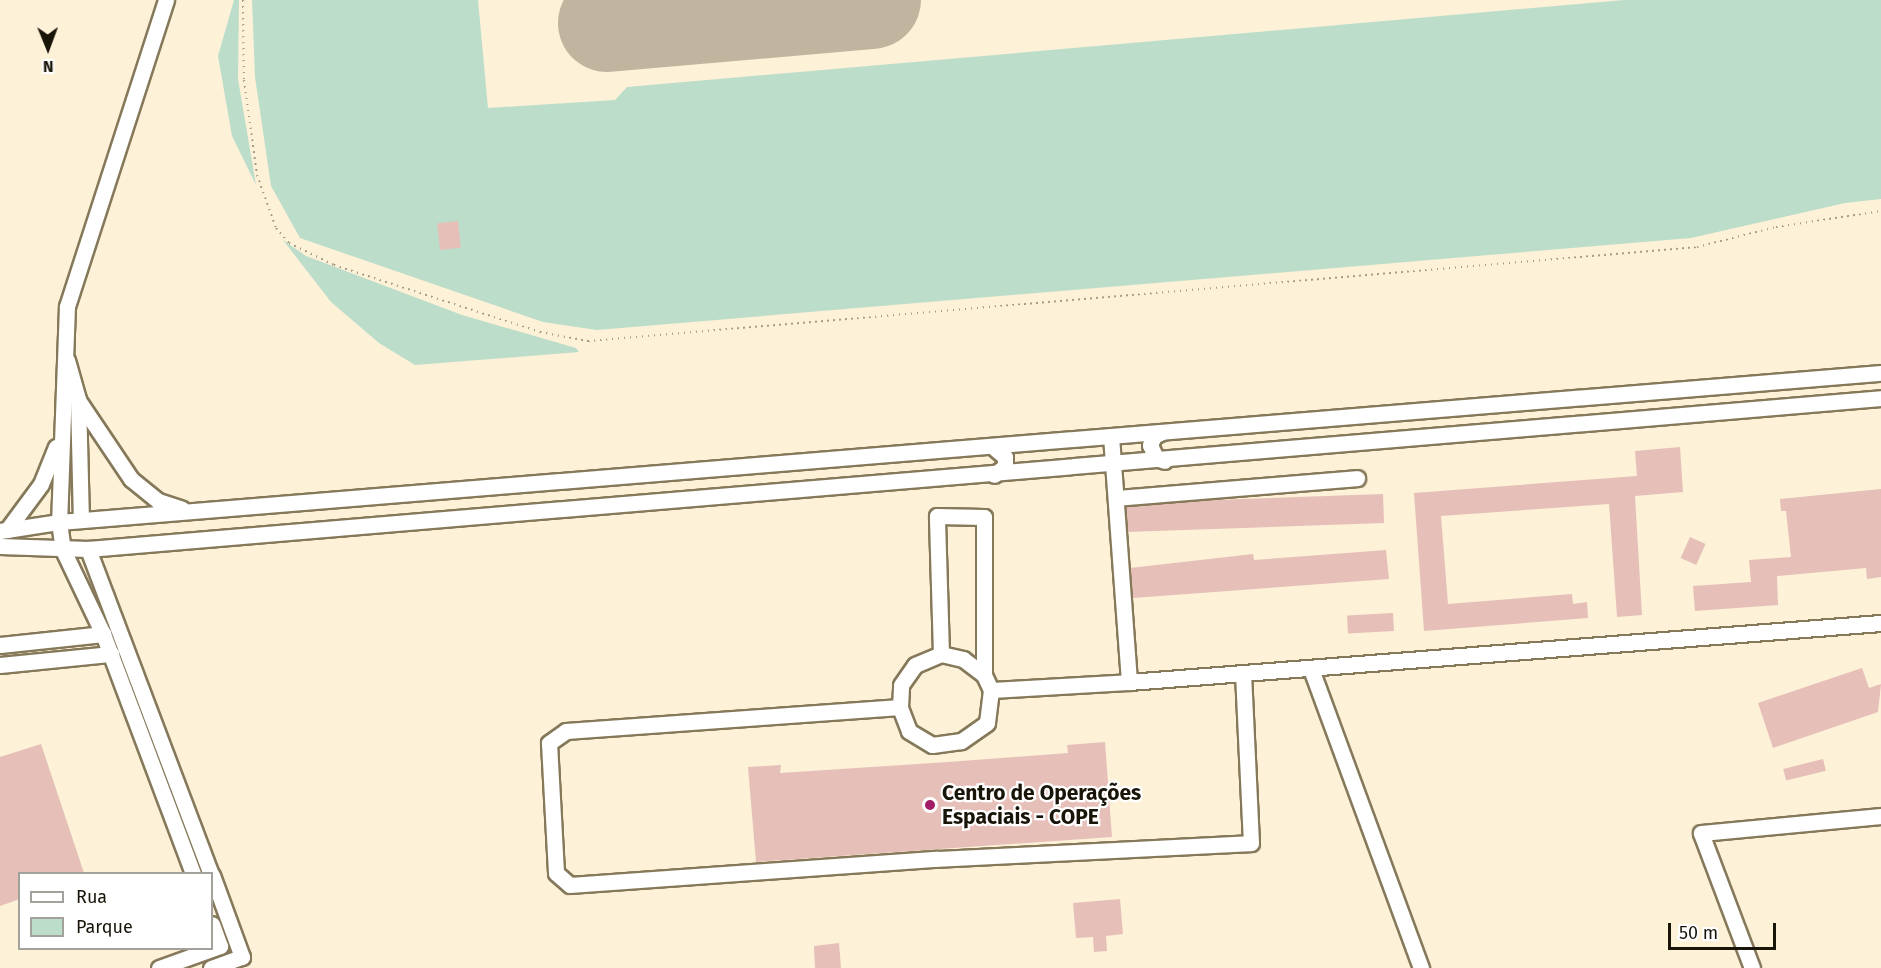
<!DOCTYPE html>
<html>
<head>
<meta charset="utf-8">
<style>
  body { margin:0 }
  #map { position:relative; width:1881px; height:968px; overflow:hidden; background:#fdf1d7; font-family:"Fira Sans",sans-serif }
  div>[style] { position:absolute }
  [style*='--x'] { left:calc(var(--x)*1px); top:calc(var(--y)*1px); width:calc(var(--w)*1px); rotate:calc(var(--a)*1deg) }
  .green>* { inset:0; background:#bbddca }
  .taxiway>* { height:39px; margin:-19.5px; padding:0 19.5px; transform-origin:19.5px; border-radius:19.5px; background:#c0b69f }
  .runway>* { height:98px; margin:-49px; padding:0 49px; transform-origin:49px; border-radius:49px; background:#c0b69f }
  .building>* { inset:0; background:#e6bfb9; transform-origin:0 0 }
  .path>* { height:2px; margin-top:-1px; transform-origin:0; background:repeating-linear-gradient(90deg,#a69d88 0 1.5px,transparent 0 6px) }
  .roads { filter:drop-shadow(2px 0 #85795a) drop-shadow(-2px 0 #85795a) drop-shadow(0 2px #85795a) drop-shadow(0 -2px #85795a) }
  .minor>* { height:15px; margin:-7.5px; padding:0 7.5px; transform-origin:7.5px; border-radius:7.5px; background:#fff }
  .dots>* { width:16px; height:16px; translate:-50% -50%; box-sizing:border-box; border:3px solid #fff; border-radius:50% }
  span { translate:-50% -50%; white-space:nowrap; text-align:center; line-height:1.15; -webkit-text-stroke:4.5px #fff; paint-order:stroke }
  .poi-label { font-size:21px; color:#191408; font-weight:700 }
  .left { translate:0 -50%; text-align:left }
  .legend { position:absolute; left:18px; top:872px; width:195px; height:78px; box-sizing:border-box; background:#fff; border:2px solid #a3a19c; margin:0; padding:8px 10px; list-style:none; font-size:18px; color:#191408 }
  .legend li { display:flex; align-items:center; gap:12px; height:30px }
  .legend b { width:30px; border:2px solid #a3a19c }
  .north { position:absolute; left:18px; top:18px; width:60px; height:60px; -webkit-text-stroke:4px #fff; paint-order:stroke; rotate:179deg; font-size:16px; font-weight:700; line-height:24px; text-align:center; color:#191408 }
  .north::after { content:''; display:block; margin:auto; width:21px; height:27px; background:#191408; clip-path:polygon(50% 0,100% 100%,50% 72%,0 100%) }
  .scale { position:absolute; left:1668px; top:923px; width:108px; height:27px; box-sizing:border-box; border:3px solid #191408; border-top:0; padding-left:8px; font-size:18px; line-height:21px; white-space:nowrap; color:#191408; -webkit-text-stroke:4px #fff; paint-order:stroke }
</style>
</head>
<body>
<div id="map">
  <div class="green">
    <i style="clip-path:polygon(234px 0,239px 0,238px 79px,256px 185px,232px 136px,218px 56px)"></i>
    <i style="clip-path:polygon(252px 0,478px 0,488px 108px,615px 100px,627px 87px,1624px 0,1881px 0,1881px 199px,1845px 203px,1691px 238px,597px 330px,543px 322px,300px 238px,271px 186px,255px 77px)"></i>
    <i style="clip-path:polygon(283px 240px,306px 256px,462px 315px,576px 348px,579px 352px,415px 365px,379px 343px,331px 302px)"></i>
  </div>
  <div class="taxiway">
    <i style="--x:724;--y:0;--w:45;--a:9"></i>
  </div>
  <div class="runway">
    <i style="--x:607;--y:23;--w:266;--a:-5"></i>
  </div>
  <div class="building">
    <i style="left:458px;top:221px;width:27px;height:21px;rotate:84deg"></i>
    <i style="clip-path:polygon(1680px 447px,1683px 492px,1635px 496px,1642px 615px,1617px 617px,1609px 504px,1441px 516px,1448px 604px,1572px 594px,1573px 604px,1587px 602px,1588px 618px,1424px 631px,1414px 493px,1637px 476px,1635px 451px)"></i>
    <i style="clip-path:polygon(1881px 489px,1881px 577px,1867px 579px,1866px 568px,1777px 576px,1778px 605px,1695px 611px,1693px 586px,1751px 582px,1749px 560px,1791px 557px,1786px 511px,1781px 511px,1780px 499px)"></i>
    <i style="left:1383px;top:494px;width:29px;height:258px;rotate:88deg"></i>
    <i style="left:1690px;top:537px;width:17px;height:23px;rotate:24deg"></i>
    <i style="clip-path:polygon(1386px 550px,1389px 579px,1133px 598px,1130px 568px,1253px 554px,1254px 560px)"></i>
    <i style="left:1393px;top:613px;width:18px;height:46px;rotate:87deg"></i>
    <i style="clip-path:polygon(1862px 668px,1869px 688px,1881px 684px,1878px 712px,1773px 748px,1758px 703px)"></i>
    <i style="clip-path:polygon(1105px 742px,1112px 837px,756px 862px,748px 767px,781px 765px,780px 773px,948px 762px,1068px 753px,1067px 745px)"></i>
    <i style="clip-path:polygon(41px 744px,84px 873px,20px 873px,20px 899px,0 906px,0 757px)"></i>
    <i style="left:1823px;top:759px;width:12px;height:41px;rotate:76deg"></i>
    <i style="clip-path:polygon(1120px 899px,1123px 934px,1106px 936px,1107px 951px,1094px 952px,1093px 937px,1076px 938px,1073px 903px)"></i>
    <i style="clip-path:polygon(839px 943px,841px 968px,815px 968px,814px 946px)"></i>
  </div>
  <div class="path">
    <i style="--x:243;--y:0;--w:80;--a:89.3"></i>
    <i style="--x:244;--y:80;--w:96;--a:82.2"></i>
    <i style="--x:257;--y:175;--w:56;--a:70.3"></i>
    <i style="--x:276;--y:228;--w:20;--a:49"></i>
    <i style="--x:289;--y:243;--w:50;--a:26.1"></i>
    <i style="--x:334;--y:265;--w:217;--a:18"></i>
    <i style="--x:540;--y:332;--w:49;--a:10.6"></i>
    <i style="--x:588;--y:341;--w:1113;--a:-4.84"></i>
    <i style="--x:1697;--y:247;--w:81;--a:-14.2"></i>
    <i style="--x:1776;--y:227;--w:106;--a:-8.7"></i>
  </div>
  <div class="roads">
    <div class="minor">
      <i style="--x:166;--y:0;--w:322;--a:107.9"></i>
      <i style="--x:67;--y:306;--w:216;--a:92.1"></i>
      <i style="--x:59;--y:522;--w:28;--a:82"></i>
      <i style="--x:63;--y:550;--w:93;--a:64.5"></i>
      <i style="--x:103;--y:634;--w:256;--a:69.4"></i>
      <i style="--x:67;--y:360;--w:41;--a:74.2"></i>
      <i style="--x:78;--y:399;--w:121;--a:88.6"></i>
      <i style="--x:78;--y:400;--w:95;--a:56.1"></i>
      <i style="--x:131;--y:479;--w:35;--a:39"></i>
      <i style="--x:158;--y:501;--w:25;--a:18"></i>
      <i style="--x:1162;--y:432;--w:9;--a:153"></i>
      <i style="--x:1154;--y:436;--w:10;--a:114"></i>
      <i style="--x:1150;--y:445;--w:14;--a:65"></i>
      <i style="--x:1156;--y:458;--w:9;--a:18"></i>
      <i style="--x:1111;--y:436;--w:247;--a:85.8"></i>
      <i style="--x:1129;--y:682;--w:754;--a:-4.49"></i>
      <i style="--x:992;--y:446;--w:17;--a:40"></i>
      <i style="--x:1005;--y:457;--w:9;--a:90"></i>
      <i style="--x:1005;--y:466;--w:14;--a:141"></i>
      <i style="--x:1116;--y:498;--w:242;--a:-4.7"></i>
      <i style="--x:7;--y:530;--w:57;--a:-53.5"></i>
      <i style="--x:41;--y:484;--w:40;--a:-68"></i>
      <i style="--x:0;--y:531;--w:60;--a:-8.7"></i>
      <i style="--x:59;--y:522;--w:1828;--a:-4.68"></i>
      <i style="--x:0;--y:546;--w:88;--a:2"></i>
      <i style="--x:88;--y:549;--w:1799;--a:-4.81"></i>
      <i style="--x:88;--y:549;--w:347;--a:69.3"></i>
      <i style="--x:0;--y:645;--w:104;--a:-6.1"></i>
      <i style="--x:941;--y:654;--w:138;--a:-91.7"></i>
      <i style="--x:937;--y:516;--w:47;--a:1.2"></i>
      <i style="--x:984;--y:517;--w:158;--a:90"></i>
      <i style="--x:941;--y:654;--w:23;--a:13"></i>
      <i style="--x:963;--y:659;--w:26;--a:37"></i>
      <i style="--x:984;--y:675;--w:17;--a:65"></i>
      <i style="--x:991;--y:690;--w:33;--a:97"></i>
      <i style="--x:987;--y:723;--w:32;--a:145"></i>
      <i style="--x:961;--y:741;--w:29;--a:172"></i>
      <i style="--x:932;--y:745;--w:27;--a:-149"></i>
      <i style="--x:909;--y:731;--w:26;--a:-111"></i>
      <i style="--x:900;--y:707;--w:22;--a:-87"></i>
      <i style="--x:901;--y:685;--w:24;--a:-55"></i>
      <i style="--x:915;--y:665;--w:28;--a:-23"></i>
      <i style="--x:0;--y:665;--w:112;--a:-5.7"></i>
      <i style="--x:1311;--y:669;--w:319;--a:69.8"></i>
      <i style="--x:991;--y:690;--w:138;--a:-3.3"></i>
      <i style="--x:900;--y:707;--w:335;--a:175.9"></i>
      <i style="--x:566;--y:731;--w:21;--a:145"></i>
      <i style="--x:549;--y:743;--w:130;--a:86.9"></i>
      <i style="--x:556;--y:873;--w:18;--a:41"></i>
      <i style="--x:570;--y:885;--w:367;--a:-4.1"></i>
      <i style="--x:936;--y:859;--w:315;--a:-2.9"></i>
      <i style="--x:1251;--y:843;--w:170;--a:-92.7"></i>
      <i style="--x:159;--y:968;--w:65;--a:-19.8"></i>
      <i style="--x:220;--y:946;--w:23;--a:-110"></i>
      <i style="--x:211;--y:968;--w:33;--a:-20"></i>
      <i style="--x:242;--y:957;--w:87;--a:-110.1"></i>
      <i style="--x:1752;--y:968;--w:144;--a:-110.7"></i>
      <i style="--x:1701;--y:833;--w:181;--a:-5.4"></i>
    </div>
  </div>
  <div class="dots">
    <i style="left:930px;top:805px;background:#a31c66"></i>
  </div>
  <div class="poi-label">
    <span class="left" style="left:942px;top:805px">Centro de Operações<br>Espaciais - COPE</span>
  </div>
  <ul class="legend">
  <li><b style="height:8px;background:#fff"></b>Rua</li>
  <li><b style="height:16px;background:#bbddca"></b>Parque</li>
  </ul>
  <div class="north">N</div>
  <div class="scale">50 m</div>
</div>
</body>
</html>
